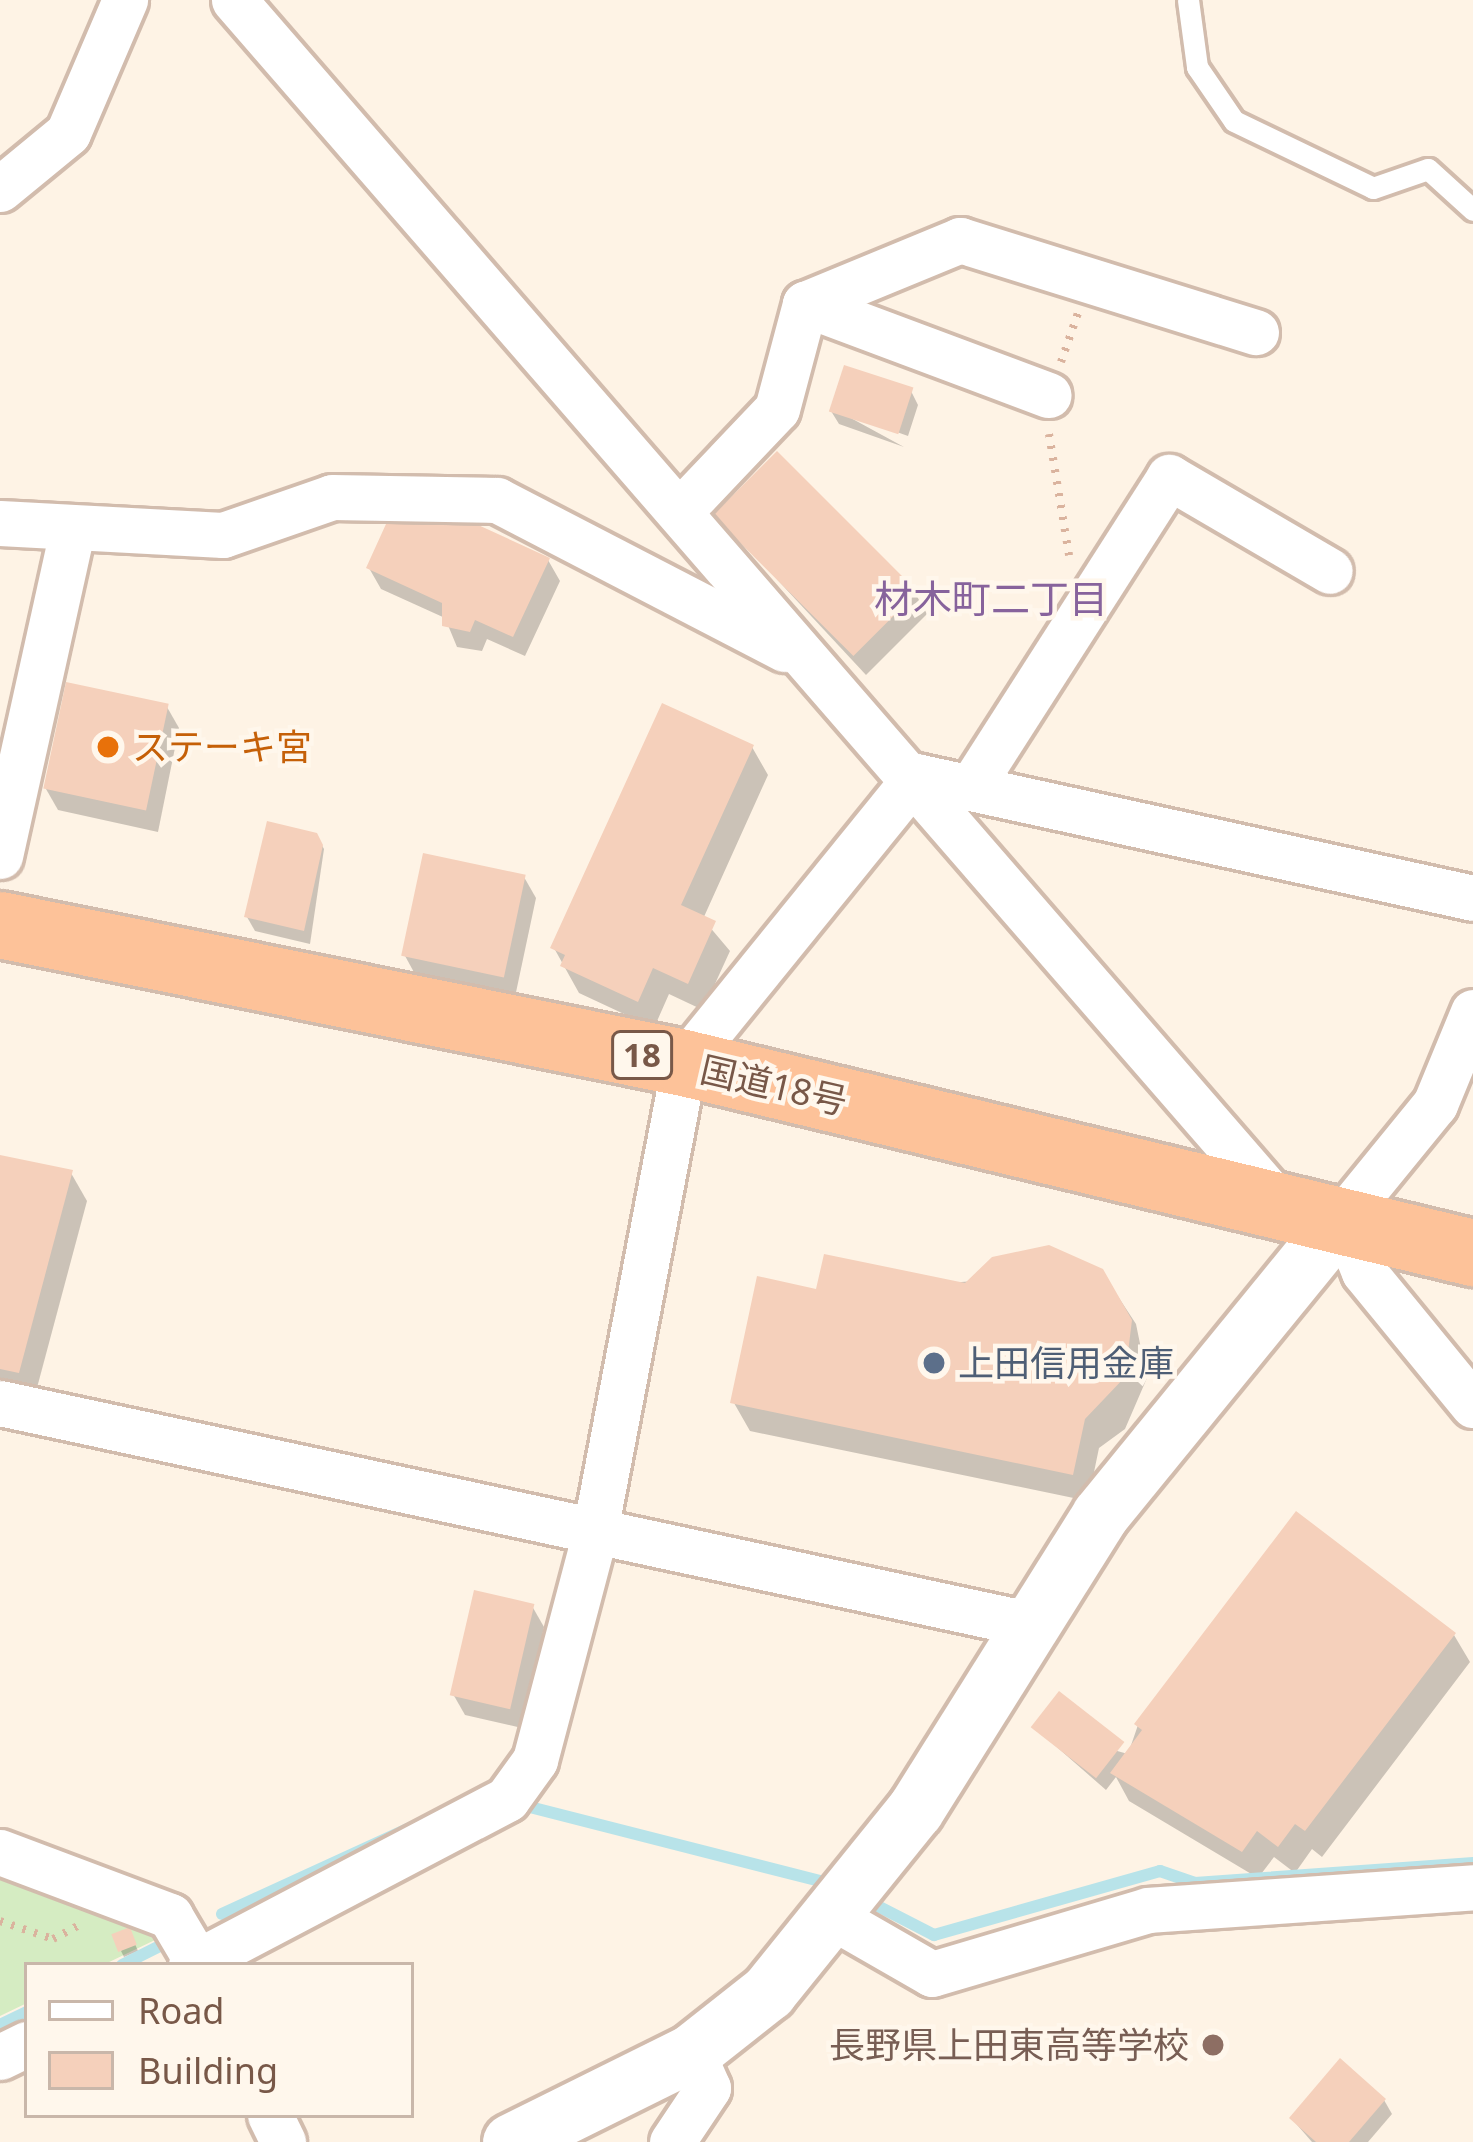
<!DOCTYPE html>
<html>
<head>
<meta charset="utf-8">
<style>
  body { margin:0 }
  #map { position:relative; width:1473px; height:2142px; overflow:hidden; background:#fef3e5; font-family:"Noto Sans","Noto Sans JP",sans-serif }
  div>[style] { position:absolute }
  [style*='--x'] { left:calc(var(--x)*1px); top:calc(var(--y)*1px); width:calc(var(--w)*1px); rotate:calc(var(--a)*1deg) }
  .green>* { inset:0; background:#d5ecc2 }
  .shadow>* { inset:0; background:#0003 }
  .stream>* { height:12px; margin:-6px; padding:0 6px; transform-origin:6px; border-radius:6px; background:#b8e3e9 }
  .building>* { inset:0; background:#f5d0bb; transform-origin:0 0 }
  .path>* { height:8px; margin-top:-4px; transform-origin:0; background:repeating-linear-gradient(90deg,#dab39e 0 3px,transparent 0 12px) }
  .roads { filter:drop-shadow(3px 0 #d2bcad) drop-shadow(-3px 0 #d2bcad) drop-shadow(0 3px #d2bcad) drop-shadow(0 -3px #d2bcad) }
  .service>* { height:21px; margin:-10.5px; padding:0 10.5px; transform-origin:10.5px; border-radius:10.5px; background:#fff }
  .minor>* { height:45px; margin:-22.5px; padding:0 22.5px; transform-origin:22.5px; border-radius:22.5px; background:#fff }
  .tertiary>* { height:57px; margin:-28.5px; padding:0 28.5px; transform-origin:28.5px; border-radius:28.5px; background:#fff }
  .trunk>* { height:66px; margin:-33px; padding:0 33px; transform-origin:33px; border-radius:33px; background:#fdc299 }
  .dots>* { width:33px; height:33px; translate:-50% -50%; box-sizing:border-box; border:6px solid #fff7ec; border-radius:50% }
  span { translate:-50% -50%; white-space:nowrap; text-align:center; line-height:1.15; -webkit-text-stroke:9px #fff7ec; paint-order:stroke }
  .shield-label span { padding:3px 9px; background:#fff7ec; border:3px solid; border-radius:9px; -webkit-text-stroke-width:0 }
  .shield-label { font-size:33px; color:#785848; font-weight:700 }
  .food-label { font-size:36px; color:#c56008 }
  .left { translate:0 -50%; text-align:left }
  .street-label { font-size:36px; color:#785848 }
  .service-label { font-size:36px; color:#4e5e75 }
  .education-label { font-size:36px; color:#785e54 }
  .right { translate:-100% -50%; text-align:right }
  .neighbourhood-label { font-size:39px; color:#87639c }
  .legend { position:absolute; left:24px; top:1962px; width:390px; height:156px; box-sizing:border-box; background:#fff7ec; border:3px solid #c9b7aa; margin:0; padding:15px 21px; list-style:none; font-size:36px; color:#785848 }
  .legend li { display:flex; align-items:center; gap:24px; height:60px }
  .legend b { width:60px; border:3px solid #c9b7aa }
</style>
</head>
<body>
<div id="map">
  <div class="green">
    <i style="clip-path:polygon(0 1865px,157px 1921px,155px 1940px,103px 1965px,27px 1965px,27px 2003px,0 2016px)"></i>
  </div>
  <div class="shadow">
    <i style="clip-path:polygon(911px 391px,918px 405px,908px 436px,838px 411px,904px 447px,839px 424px,831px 411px)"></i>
    <i style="clip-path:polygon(717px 515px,915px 593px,927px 614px,866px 675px)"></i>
    <i style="clip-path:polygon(548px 560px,560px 581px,525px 656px,487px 639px,482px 651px,457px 647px,445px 618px,381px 589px,369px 568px)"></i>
    <i style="clip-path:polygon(167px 707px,179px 728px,158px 832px,58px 810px,46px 789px)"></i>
    <i style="clip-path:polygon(752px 747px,768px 775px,703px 919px,730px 951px,703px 1010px,669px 994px,654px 1028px,579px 993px,554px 948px)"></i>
    <i style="clip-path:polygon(316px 835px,324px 849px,310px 944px,255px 931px,247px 917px)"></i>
    <i style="clip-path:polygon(524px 877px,536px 898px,515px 997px,416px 976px,404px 954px)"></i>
    <i style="clip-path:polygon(0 1158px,71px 1173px,87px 1201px,34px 1399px,0 1392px)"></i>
    <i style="clip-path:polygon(1102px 1272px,1136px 1324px,1147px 1378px,1125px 1429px,1099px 1448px,1088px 1501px,750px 1431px,734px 1403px,819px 1292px)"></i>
    <i style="clip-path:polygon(532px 1606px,544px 1627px,522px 1728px,465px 1715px,453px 1694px)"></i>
    <i style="clip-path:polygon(1454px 1635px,1470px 1662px,1322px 1857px,1312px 1849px,1295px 1873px,1274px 1857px,1258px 1878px,1129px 1801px,1116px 1777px,1106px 1790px,1035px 1728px,1128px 1754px,1138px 1725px)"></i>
    <i style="clip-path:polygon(132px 1937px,138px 1951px,124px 1957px,121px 1951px)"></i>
    <i style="clip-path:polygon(1384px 2100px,1392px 2114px,1368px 2142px,1312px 2142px,1292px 2119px)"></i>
  </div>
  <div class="stream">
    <i style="--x:518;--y:1804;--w:327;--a:14.3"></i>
    <i style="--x:864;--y:1899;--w:79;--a:27.2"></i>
    <i style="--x:934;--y:1935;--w:235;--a:-15.8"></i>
    <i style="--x:1160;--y:1871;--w:37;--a:19"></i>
    <i style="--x:1195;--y:1883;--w:279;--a:-4.1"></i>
    <i style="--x:222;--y:1914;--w:284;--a:-24.6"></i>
    <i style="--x:122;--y:1965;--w:42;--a:-26.6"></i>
    <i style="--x:0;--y:2025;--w:30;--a:-26"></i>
  </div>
  <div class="building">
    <i style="left:844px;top:365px;width:73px;height:49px;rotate:18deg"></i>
    <i style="left:777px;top:451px;width:199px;height:91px;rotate:45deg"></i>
    <i style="clip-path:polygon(386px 524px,476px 524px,550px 558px,513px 637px,475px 620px,470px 632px,442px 626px,442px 603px,366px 568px)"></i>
    <i style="left:66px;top:682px;width:105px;height:109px;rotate:12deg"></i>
    <i style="clip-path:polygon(662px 703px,754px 745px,681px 905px,716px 921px,688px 984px,653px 968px,638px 1002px,560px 966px,565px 955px,550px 948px)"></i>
    <i style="clip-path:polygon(267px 821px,317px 833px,323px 845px,304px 931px,244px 917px)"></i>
    <i style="left:423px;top:853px;width:105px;height:105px;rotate:12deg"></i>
    <i style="clip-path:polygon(0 1155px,73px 1170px,19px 1373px,0 1369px)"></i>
    <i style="clip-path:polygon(1049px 1245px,1103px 1269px,1132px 1320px,1125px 1377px,1085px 1419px,1073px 1475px,730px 1403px,757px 1276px,816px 1289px,824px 1254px,965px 1283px,992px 1257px)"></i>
    <i style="clip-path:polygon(1296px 1511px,1456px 1633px,1305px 1831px,1295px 1824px,1278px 1847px,1257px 1831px,1242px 1852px,1110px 1773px,1142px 1730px,1134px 1724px)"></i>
    <i style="left:474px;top:1590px;width:62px;height:108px;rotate:13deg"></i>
    <i style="left:1059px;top:1691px;width:83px;height:46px;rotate:38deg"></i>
    <i style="left:130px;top:1927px;width:19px;height:20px;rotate:69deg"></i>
    <i style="clip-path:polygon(1340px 2058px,1386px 2099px,1349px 2142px,1316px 2142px,1289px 2118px)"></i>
  </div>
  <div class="path">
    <i style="--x:1061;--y:362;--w:52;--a:-70.9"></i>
    <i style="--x:1049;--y:434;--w:123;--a:80.6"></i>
    <i style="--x:0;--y:1921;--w:56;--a:18.8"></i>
    <i style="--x:53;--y:1939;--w:32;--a:-28"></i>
  </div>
  <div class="roads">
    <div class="service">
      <i style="--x:1188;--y:0;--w:68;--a:82.3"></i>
      <i style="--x:1197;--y:67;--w:65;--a:55.6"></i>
      <i style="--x:1234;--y:121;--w:154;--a:25.7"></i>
      <i style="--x:1373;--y:188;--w:58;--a:-19.1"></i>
      <i style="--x:1428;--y:169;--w:61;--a:42.3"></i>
    </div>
    <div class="minor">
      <i style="--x:234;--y:0;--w:1594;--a:49.04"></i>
      <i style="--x:0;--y:189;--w:88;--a:-39.5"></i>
      <i style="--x:68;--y:133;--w:145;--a:-66.8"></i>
      <i style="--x:805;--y:304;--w:168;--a:-22.4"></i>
      <i style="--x:960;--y:240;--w:310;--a:17.3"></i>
      <i style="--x:681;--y:510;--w:139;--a:-46.5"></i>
      <i style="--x:777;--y:409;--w:109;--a:-75.1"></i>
      <i style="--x:805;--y:304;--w:260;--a:20.5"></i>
      <i style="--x:0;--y:523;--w:223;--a:3.1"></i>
      <i style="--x:223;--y:535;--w:115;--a:-19.2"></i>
      <i style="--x:332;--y:497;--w:165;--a:1"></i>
      <i style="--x:497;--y:500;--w:324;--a:27.4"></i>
      <i style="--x:916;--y:776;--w:570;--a:12.35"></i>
      <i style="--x:971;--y:787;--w:368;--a:-57.4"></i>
      <i style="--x:1169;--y:477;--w:186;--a:30.3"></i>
      <i style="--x:0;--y:856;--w:334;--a:-77.5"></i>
      <i style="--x:1473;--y:1012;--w:100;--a:112.4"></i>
      <i style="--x:1435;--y:1104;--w:147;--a:129.2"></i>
      <i style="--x:1342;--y:1218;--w:58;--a:67.8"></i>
      <i style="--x:1364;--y:1272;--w:172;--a:50.7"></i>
      <i style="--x:0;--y:1403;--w:1047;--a:12.13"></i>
      <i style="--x:0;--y:1852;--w:182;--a:20.6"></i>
      <i style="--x:170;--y:1916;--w:57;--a:59.4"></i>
      <i style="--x:831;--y:1916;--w:116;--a:29.9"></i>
      <i style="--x:932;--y:1974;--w:225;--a:-16.5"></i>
      <i style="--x:1148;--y:1910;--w:326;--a:-4"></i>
      <i style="--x:191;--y:1965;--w:357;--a:-27.7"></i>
      <i style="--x:507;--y:1799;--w:48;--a:-54.3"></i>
      <i style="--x:535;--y:1760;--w:232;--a:-75.2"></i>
      <i style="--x:594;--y:1536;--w:481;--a:-79.2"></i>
      <i style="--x:684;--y:1063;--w:369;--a:-51"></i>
      <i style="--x:0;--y:2057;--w:30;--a:-26"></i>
      <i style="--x:270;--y:2115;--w:30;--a:64"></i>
      <i style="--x:672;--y:2142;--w:65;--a:-56.3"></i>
      <i style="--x:708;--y:2088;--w:39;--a:-114"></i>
    </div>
    <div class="tertiary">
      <i style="--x:511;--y:2142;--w:202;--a:-26.4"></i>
      <i style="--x:692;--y:2052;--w:97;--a:-38.3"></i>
      <i style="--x:768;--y:1992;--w:234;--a:-51.1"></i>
      <i style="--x:915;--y:1810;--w:348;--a:-57.9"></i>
      <i style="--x:1100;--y:1515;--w:383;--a:-50.8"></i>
    </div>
    <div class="trunk">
      <i style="--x:0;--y:925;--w:698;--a:11.41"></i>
      <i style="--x:684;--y:1063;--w:812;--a:13.54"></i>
    </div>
  </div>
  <div class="dots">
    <i style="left:108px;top:747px;background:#e8710a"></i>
    <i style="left:934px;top:1363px;background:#5c6f8a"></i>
    <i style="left:1213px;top:2045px;background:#8d6e63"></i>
  </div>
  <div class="shield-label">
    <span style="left:642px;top:1055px">18</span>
  </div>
  <div class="food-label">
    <span class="left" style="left:132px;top:747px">ステーキ宮</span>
  </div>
  <div class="street-label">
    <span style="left:774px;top:1085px;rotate:13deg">国道18号</span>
  </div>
  <div class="service-label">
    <span class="left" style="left:958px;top:1363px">上田信用金庫</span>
  </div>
  <div class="education-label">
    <span class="right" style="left:1189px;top:2045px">長野県上田東高等学校</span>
  </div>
  <div class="neighbourhood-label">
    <span style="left:991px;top:598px">材木町二丁目</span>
  </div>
  <ul class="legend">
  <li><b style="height:15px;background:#fff"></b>Road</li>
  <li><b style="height:33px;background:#f5d0bb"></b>Building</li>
  </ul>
</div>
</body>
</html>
